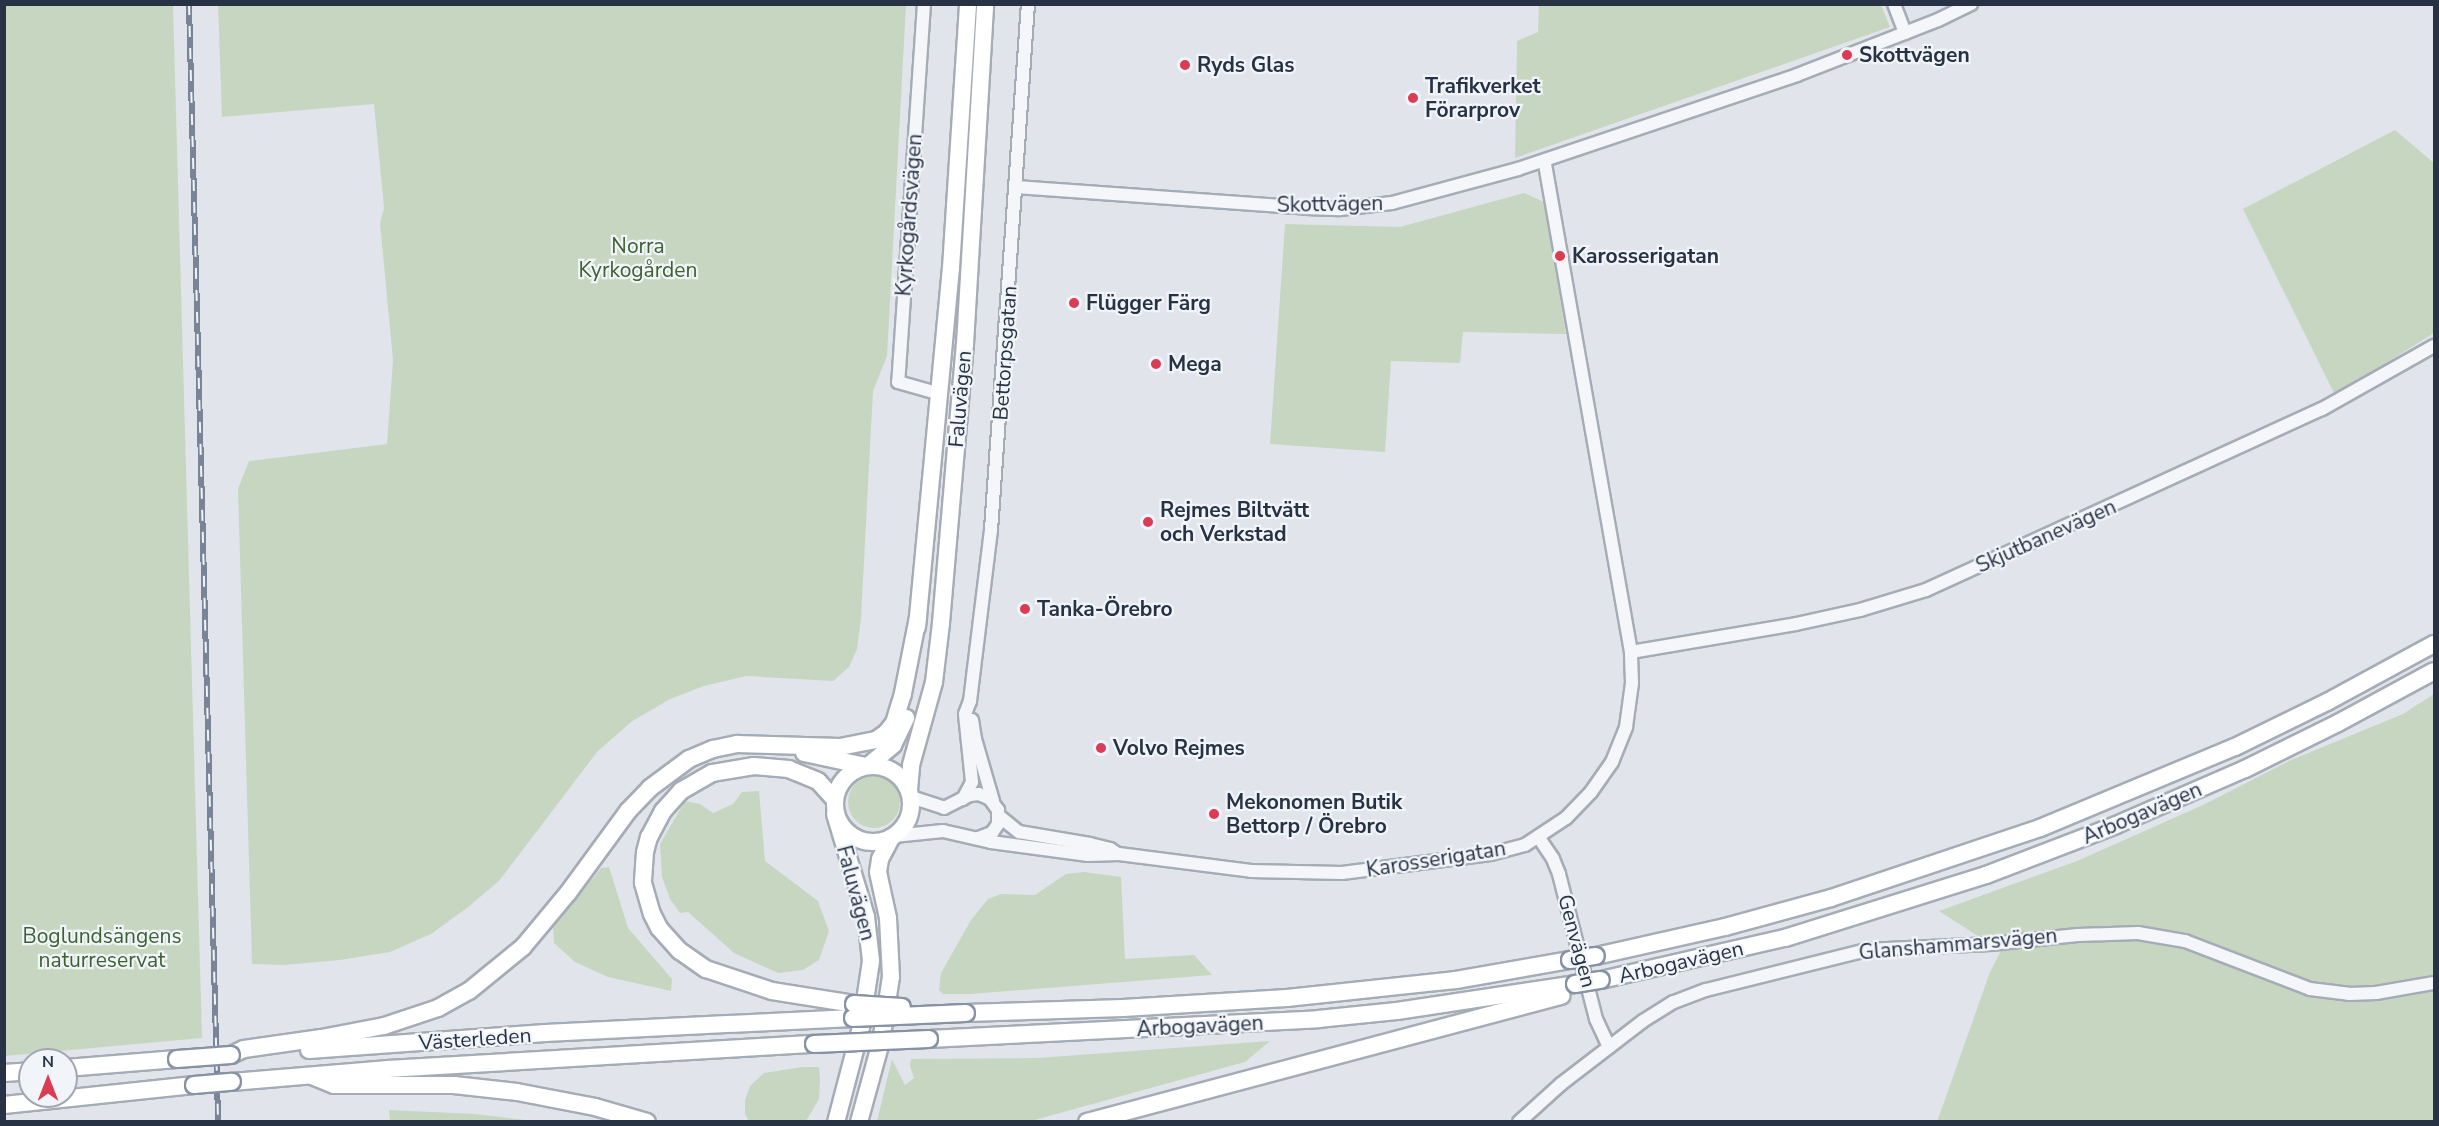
<!DOCTYPE html>
<html>
<head>
<meta charset="utf-8">
<style>
  body { margin:0 }
  #map { position:relative; width:2439px; height:1126px; overflow:hidden; background:#e1e5eb; font-family:"Nunito Sans",sans-serif }
  div>[style] { position:absolute }
  [style*='--x'] { left:calc(var(--x)*1px); top:calc(var(--y)*1px); width:calc(var(--w)*1px); rotate:calc(var(--a)*1deg) }
  .green>* { inset:0; background:#c7d6c1 }
  .round { border-radius:50% }
  .roads { filter:drop-shadow(2px 0 #a6acb6) drop-shadow(-2px 0 #a6acb6) drop-shadow(0 2px #a6acb6) drop-shadow(0 -2px #a6acb6) }
  .minor>* { height:12px; margin:-6px; padding:0 6px; transform-origin:6px; border-radius:6px; background:#f4f6f9 }
  .highway>* { height:16px; margin:-8px; padding:0 8px; transform-origin:8px; border-radius:8px; background:#fff }
  .highway>.ring { margin:-8px; padding:0; box-sizing:content-box; background:none; border:16px solid #fff; border-radius:50% }
  .rail>* { height:6px; margin-top:-3px; transform-origin:0; background:repeating-linear-gradient(90deg,#f1f4f8 0 11px,#798496 0 22px); box-sizing:border-box; border-block:2px solid #798496 }
  .bridges { filter:drop-shadow(2px 0 #8792a3) drop-shadow(-2px 0 #8792a3) drop-shadow(0 2px #8792a3) drop-shadow(0 -2px #8792a3) }
  .highway-bridge>* { height:16px; margin:-8px; padding:0 8px; transform-origin:8px; border-radius:8px; background:#fff }
  .dots>* { width:16px; height:16px; translate:-50% -50%; box-sizing:border-box; border:3px solid #f1f4f8; border-radius:50% }
  span { translate:-50% -50%; white-space:nowrap; text-align:center; line-height:1.15; -webkit-text-stroke:4.5px #f1f4f8; paint-order:stroke }
  .poi-label { font-size:21px; color:#283245; font-weight:700 }
  .left { translate:0 -50%; text-align:left }
  .street-label { font-size:21px; color:#283245 }
  .park-label { font-size:21px; color:#3c6233 }
  .frame { position:absolute; inset:0; border:6px solid #283245; pointer-events:none }
  .north { position:absolute; left:18px; top:1048px; width:60px; height:60px; box-sizing:border-box; background:#f1f4f8; border:2px solid #a1a6b0; border-radius:50%; rotate:0deg; font-size:16px; font-weight:700; line-height:24px; text-align:center; color:#283245 }
  .north::after { content:''; display:block; margin:auto; width:21px; height:27px; background:#db3b53; clip-path:polygon(50% 0,100% 100%,50% 72%,0 100%) }
</style>
</head>
<body>
<div id="map">
  <div class="green">
    <i style="clip-path:polygon(4px 5px,173px 5px,202px 1038px,5px 1056px)"></i>
    <i style="clip-path:polygon(218px 5px,906px 5px,887px 356px,873px 391px,861px 618px,857px 649px,849px 667px,833px 681px,746px 676px,704px 686px,670px 699px,631px 722px,597px 752px,499px 881px,467px 908px,431px 934px,390px 952px,340px 960px,284px 965px,252px 964px,238px 489px,249px 461px,387px 444px,393px 360px,380px 223px,384px 208px,374px 104px,222px 117px)"></i>
    <i style="clip-path:polygon(1539px 5px,1881px 5px,1890px 27px,1515px 158px,1517px 41px,1538px 32px)"></i>
    <i style="clip-path:polygon(2395px 130px,2434px 163px,2434px 333px,2335px 395px,2243px 209px)"></i>
    <i style="clip-path:polygon(1524px 193px,1544px 202px,1566px 334px,1463px 332px,1460px 363px,1391px 361px,1385px 452px,1270px 444px,1285px 224px,1400px 227px)"></i>
    <i style="clip-path:polygon(2434px 694px,2434px 1121px,1937px 1122px,1990px 972px,2001px 951px,1939px 911px,2077px 861px,2203px 805px,2291px 760px,2403px 714px)"></i>
    <i class="round" style="left:848px;top:776px;width:52px;height:52px"></i>
    <i style="clip-path:polygon(759px 791px,765px 861px,818px 901px,829px 931px,819px 960px,803px 970px,778px 973px,734px 953px,688px 912px,680px 913px,670px 899px,662px 877px,660px 844px,685px 801px,700px 804px,713px 813px,733px 804px,742px 792px)"></i>
    <i style="clip-path:polygon(609px 867px,628px 928px,672px 979px,671px 991px,608px 977px,575px 962px,554px 943px,553px 926px,601px 868px)"></i>
    <i style="clip-path:polygon(1084px 872px,1121px 877px,1125px 959px,1194px 955px,1212px 975px,970px 994px,943px 994px,939px 990px,941px 973px,971px 920px,988px 899px,1001px 894px,1035px 895px,1066px 874px)"></i>
    <i style="clip-path:polygon(1270px 1041px,1245px 1062px,1031px 1121px,877px 1121px,892px 1059px,905px 1085px,914px 1078px,910px 1066px,911px 1059px,1037px 1058px)"></i>
    <i style="clip-path:polygon(802px 1067px,819px 1067px,820px 1080px,819px 1099px,806px 1121px,749px 1121px,745px 1114px,745px 1100px,750px 1086px,764px 1073px)"></i>
    <i style="clip-path:polygon(389px 1110px,475px 1114px,534px 1121px,390px 1121px)"></i>
  </div>
  <div class="roads">
    <div class="minor">
      <i style="--x:924;--y:4;--w:379;--a:93.9"></i>
      <i style="--x:898;--y:382;--w:44;--a:15.9"></i>
      <i style="--x:1894;--y:4;--w:31;--a:69"></i>
      <i style="--x:1016;--y:187;--w:291;--a:4.1"></i>
      <i style="--x:1306;--y:208;--w:34;--a:2"></i>
      <i style="--x:1340;--y:209;--w:52;--a:-6.6"></i>
      <i style="--x:1392;--y:203;--w:131;--a:-15.1"></i>
      <i style="--x:1518;--y:169;--w:294;--a:-18.6"></i>
      <i style="--x:1797;--y:75;--w:151;--a:-21.3"></i>
      <i style="--x:1938;--y:20;--w:37;--a:-26"></i>
      <i style="--x:1631;--y:652;--w:167;--a:-9.6"></i>
      <i style="--x:1796;--y:624;--w:66;--a:-12.3"></i>
      <i style="--x:1860;--y:610;--w:69;--a:-16.9"></i>
      <i style="--x:1926;--y:590;--w:435;--a:-24.6"></i>
      <i style="--x:2322;--y:409;--w:129;--a:-29.4"></i>
      <i style="--x:972;--y:720;--w:19;--a:81"></i>
      <i style="--x:975;--y:739;--w:65;--a:73.8"></i>
      <i style="--x:911;--y:797;--w:35;--a:18"></i>
      <i style="--x:944;--y:808;--w:29;--a:-27"></i>
      <i style="--x:970;--y:795;--w:9;--a:-6"></i>
      <i style="--x:979;--y:794;--w:12;--a:24"></i>
      <i style="--x:990;--y:799;--w:14;--a:54"></i>
      <i style="--x:998;--y:810;--w:14;--a:90"></i>
      <i style="--x:998;--y:824;--w:11;--a:124"></i>
      <i style="--x:992;--y:833;--w:15;--a:160"></i>
      <i style="--x:963;--y:799;--w:19;--a:-62"></i>
      <i style="--x:972;--y:782;--w:68;--a:-95.9"></i>
      <i style="--x:965;--y:714;--w:14;--a:-69"></i>
      <i style="--x:970;--y:701;--w:172;--a:-83"></i>
      <i style="--x:991;--y:530;--w:527;--a:-85.98"></i>
      <i style="--x:999;--y:816;--w:26;--a:39"></i>
      <i style="--x:1019;--y:832;--w:72;--a:9.6"></i>
      <i style="--x:1090;--y:844;--w:21;--a:14"></i>
      <i style="--x:1110;--y:849;--w:9;--a:32"></i>
      <i style="--x:894;--y:836;--w:49;--a:-5.8"></i>
      <i style="--x:943;--y:831;--w:49;--a:12.9"></i>
      <i style="--x:991;--y:842;--w:98;--a:7.6"></i>
      <i style="--x:1088;--y:855;--w:31;--a:-2"></i>
      <i style="--x:1119;--y:854;--w:133;--a:7.3"></i>
      <i style="--x:1251;--y:871;--w:91;--a:1.3"></i>
      <i style="--x:1342;--y:873;--w:150;--a:-7.3"></i>
      <i style="--x:1491;--y:854;--w:35;--a:-15"></i>
      <i style="--x:1525;--y:845;--w:49;--a:-33.4"></i>
      <i style="--x:1566;--y:818;--w:36;--a:-46"></i>
      <i style="--x:1591;--y:792;--w:37;--a:-55"></i>
      <i style="--x:1612;--y:762;--w:38;--a:-68"></i>
      <i style="--x:1626;--y:727;--w:44;--a:-82.2"></i>
      <i style="--x:1632;--y:683;--w:31;--a:-92"></i>
      <i style="--x:1631;--y:652;--w:499;--a:-100"></i>
      <i style="--x:1539;--y:838;--w:25;--a:56"></i>
      <i style="--x:1553;--y:859;--w:16;--a:68"></i>
      <i style="--x:1559;--y:874;--w:150;--a:75.7"></i>
      <i style="--x:1596;--y:1019;--w:31;--a:65"></i>
      <i style="--x:1519;--y:1122;--w:57;--a:-42.1"></i>
      <i style="--x:1561;--y:1084;--w:103;--a:-37.5"></i>
      <i style="--x:1643;--y:1021;--w:36;--a:-32"></i>
      <i style="--x:1674;--y:1002;--w:34;--a:-21"></i>
      <i style="--x:1706;--y:990;--w:165;--a:-14"></i>
      <i style="--x:1866;--y:950;--w:125;--a:-2.7"></i>
      <i style="--x:1991;--y:944;--w:87;--a:-5.9"></i>
      <i style="--x:2078;--y:935;--w:60;--a:-1.9"></i>
      <i style="--x:2138;--y:933;--w:48;--a:9.7"></i>
      <i style="--x:2185;--y:941;--w:134;--a:21"></i>
      <i style="--x:2310;--y:989;--w:39;--a:7"></i>
      <i style="--x:2349;--y:994;--w:27;--a:-2"></i>
      <i style="--x:2376;--y:993;--w:59;--a:-9.8"></i>
    </div>
    <div class="highway">
      <i style="--x:917;--y:627;--w:361;--a:-84.6"></i>
      <i style="--x:951;--y:268;--w:265;--a:-86.3"></i>
      <i style="--x:804;--y:753;--w:62;--a:12"></i>
      <i class="ring" style="left:835px;top:766px;width:60px;height:60px"></i>
      <i style="--x:868;--y:766;--w:33;--a:-40"></i>
      <i style="--x:893;--y:745;--w:30;--a:-64"></i>
      <i style="--x:909;--y:790;--w:25;--a:-85"></i>
      <i style="--x:911;--y:765;--w:86;--a:-74.5"></i>
      <i style="--x:934;--y:682;--w:59;--a:-83.2"></i>
      <i style="--x:941;--y:623;--w:280;--a:-85.1"></i>
      <i style="--x:965;--y:344;--w:341;--a:-86.6"></i>
      <i style="--x:835;--y:800;--w:25;--a:-132"></i>
      <i style="--x:818;--y:781;--w:31;--a:-158"></i>
      <i style="--x:789;--y:769;--w:35;--a:-175"></i>
      <i style="--x:754;--y:766;--w:43;--a:170.5"></i>
      <i style="--x:712;--y:773;--w:36;--a:150"></i>
      <i style="--x:681;--y:791;--w:27;--a:132"></i>
      <i style="--x:663;--y:811;--w:30;--a:118"></i>
      <i style="--x:649;--y:837;--w:16;--a:105"></i>
      <i style="--x:645;--y:852;--w:31;--a:94"></i>
      <i style="--x:643;--y:883;--w:32;--a:74"></i>
      <i style="--x:652;--y:914;--w:16;--a:63"></i>
      <i style="--x:659;--y:928;--w:31;--a:48"></i>
      <i style="--x:680;--y:951;--w:32;--a:35"></i>
      <i style="--x:706;--y:969;--w:70;--a:18.4"></i>
      <i style="--x:772;--y:991;--w:83;--a:9"></i>
      <i style="--x:835;--y:814;--w:108;--a:73.2"></i>
      <i style="--x:866;--y:917;--w:44;--a:83.5"></i>
      <i style="--x:871;--y:961;--w:67;--a:98.6"></i>
      <i style="--x:861;--y:1027;--w:98;--a:104.7"></i>
      <i style="--x:1596;--y:956;--w:132;--a:-12.7"></i>
      <i style="--x:1725;--y:927;--w:110;--a:-15.3"></i>
      <i style="--x:1831;--y:898;--w:220;--a:-18.5"></i>
      <i style="--x:2040;--y:828;--w:211;--a:-22.6"></i>
      <i style="--x:2235;--y:747;--w:102;--a:-26.1"></i>
      <i style="--x:2327;--y:702;--w:122;--a:-28.5"></i>
      <i style="--x:1601;--y:980;--w:189;--a:-12.9"></i>
      <i style="--x:1785;--y:938;--w:211;--a:-17.4"></i>
      <i style="--x:1986;--y:875;--w:139;--a:-21"></i>
      <i style="--x:2116;--y:825;--w:141;--a:-23.5"></i>
      <i style="--x:2245;--y:769;--w:104;--a:-26.3"></i>
      <i style="--x:2338;--y:723;--w:109;--a:-28.4"></i>
      <i style="--x:966;--y:1013;--w:157;--a:-1.8"></i>
      <i style="--x:1123;--y:1008;--w:164;--a:-3.5"></i>
      <i style="--x:1287;--y:998;--w:170;--a:-6.1"></i>
      <i style="--x:1456;--y:980;--w:116;--a:-10"></i>
      <i style="--x:929;--y:1039;--w:390;--a:-2.9"></i>
      <i style="--x:1318;--y:1019;--w:79;--a:-5.8"></i>
      <i style="--x:1397;--y:1011;--w:180;--a:-8.6"></i>
      <i style="--x:309;--y:1050;--w:237;--a:-4.1"></i>
      <i style="--x:545;--y:1033;--w:308;--a:-2.8"></i>
      <i style="--x:231;--y:1055;--w:14;--a:-25"></i>
      <i style="--x:244;--y:1049;--w:78;--a:-8.1"></i>
      <i style="--x:321;--y:1038;--w:64;--a:-10.8"></i>
      <i style="--x:384;--y:1026;--w:57;--a:-18.4"></i>
      <i style="--x:438;--y:1008;--w:35;--a:-29"></i>
      <i style="--x:469;--y:991;--w:70;--a:-39.2"></i>
      <i style="--x:523;--y:947;--w:70;--a:-50.2"></i>
      <i style="--x:568;--y:893;--w:102;--a:-53.8"></i>
      <i style="--x:628;--y:811;--w:32;--a:-46"></i>
      <i style="--x:650;--y:788;--w:49;--a:-36.6"></i>
      <i style="--x:689;--y:759;--w:26;--a:-23"></i>
      <i style="--x:713;--y:749;--w:25;--a:-12"></i>
      <i style="--x:737;--y:744;--w:103;--a:1.7"></i>
      <i style="--x:840;--y:747;--w:37;--a:-11"></i>
      <i style="--x:876;--y:740;--w:12;--a:-35"></i>
      <i style="--x:886;--y:733;--w:13;--a:-51"></i>
      <i style="--x:894;--y:723;--w:31;--a:-73"></i>
      <i style="--x:903;--y:693;--w:77;--a:-78.8"></i>
      <i style="--x:66;--y:1068;--w:111;--a:-4.6"></i>
      <i style="--x:4;--y:1073;--w:26;--a:-4"></i>
      <i style="--x:312;--y:1076;--w:24;--a:22"></i>
      <i style="--x:334;--y:1085;--w:120;--a:0"></i>
      <i style="--x:454;--y:1085;--w:63;--a:6.3"></i>
      <i style="--x:517;--y:1092;--w:79;--a:10.9"></i>
      <i style="--x:595;--y:1107;--w:54;--a:16.1"></i>
      <i style="--x:232;--y:1082;--w:157;--a:-4.8"></i>
      <i style="--x:388;--y:1069;--w:427;--a:-3.4"></i>
      <i style="--x:4;--y:1105;--w:191;--a:-6"></i>
      <i style="--x:859;--y:1122;--w:83;--a:-74.6"></i>
      <i style="--x:881;--y:1042;--w:66;--a:-81.3"></i>
      <i style="--x:891;--y:977;--w:59;--a:-92.9"></i>
      <i style="--x:888;--y:918;--w:47;--a:-102.3"></i>
      <i style="--x:878;--y:872;--w:13;--a:-81"></i>
      <i style="--x:880;--y:859;--w:24;--a:-62"></i>
      <i style="--x:1087;--y:1122;--w:491;--a:-14.9"></i>
    </div>
  </div>
  <div class="rail">
    <i style="--x:189;--y:4;--w:1118;--a:88.51"></i>
  </div>
  <div class="bridges">
    <div class="highway-bridge">
      <i style="--x:1570;--y:960;--w:26;--a:-9"></i>
      <i style="--x:1575;--y:984;--w:26;--a:-9"></i>
      <i style="--x:854;--y:1004;--w:48;--a:3.6"></i>
      <i style="--x:853;--y:1018;--w:113;--a:-2.5"></i>
      <i style="--x:814;--y:1044;--w:115;--a:-2.5"></i>
      <i style="--x:177;--y:1059;--w:54;--a:-4.2"></i>
      <i style="--x:194;--y:1085;--w:38;--a:-5"></i>
    </div>
  </div>
  <div class="dots">
    <i style="left:1847px;top:55px;background:#db3b53"></i>
    <i style="left:1185px;top:65px;background:#db3b53"></i>
    <i style="left:1413px;top:98px;background:#db3b53"></i>
    <i style="left:1560px;top:256px;background:#db3b53"></i>
    <i style="left:1074px;top:303px;background:#db3b53"></i>
    <i style="left:1156px;top:364px;background:#db3b53"></i>
    <i style="left:1148px;top:522px;background:#db3b53"></i>
    <i style="left:1025px;top:609px;background:#db3b53"></i>
    <i style="left:1101px;top:748px;background:#db3b53"></i>
    <i style="left:1214px;top:814px;background:#db3b53"></i>
  </div>
  <div class="poi-label">
    <span class="left" style="left:1859px;top:55px">Skottvägen</span>
    <span class="left" style="left:1197px;top:65px">Ryds Glas</span>
    <span class="left" style="left:1425px;top:98px">Trafikverket<br>Förarprov</span>
    <span class="left" style="left:1572px;top:256px">Karosserigatan</span>
    <span class="left" style="left:1086px;top:303px">Flügger Färg</span>
    <span class="left" style="left:1168px;top:364px">Mega</span>
    <span class="left" style="left:1160px;top:522px">Rejmes Biltvätt<br>och Verkstad</span>
    <span class="left" style="left:1037px;top:609px">Tanka-Örebro</span>
    <span class="left" style="left:1113px;top:748px">Volvo Rejmes</span>
    <span class="left" style="left:1226px;top:814px">Mekonomen Butik<br>Bettorp / Örebro</span>
  </div>
  <div class="street-label">
    <span style="left:1330px;top:204px;rotate:-1deg">Skottvägen</span>
    <span style="left:909px;top:215px;rotate:-86deg">Kyrkogårdsvägen</span>
    <span style="left:1005px;top:353px;rotate:-86deg">Bettorpsgatan</span>
    <span style="left:960px;top:399px;rotate:-85deg">Faluvägen</span>
    <span style="left:2046px;top:536px;rotate:-24deg">Skjutbanevägen</span>
    <span style="left:2142px;top:813px;rotate:-23deg">Arbogavägen</span>
    <span style="left:1436px;top:859px;rotate:-9deg">Karosserigatan</span>
    <span style="left:856px;top:893px;rotate:75deg">Faluvägen</span>
    <span style="left:1577px;top:941px;rotate:75deg">Genvägen</span>
    <span style="left:1958px;top:944px;rotate:-5deg">Glanshammarsvägen</span>
    <span style="left:1681px;top:962px;rotate:-13deg">Arbogavägen</span>
    <span style="left:1200px;top:1026px;rotate:-3deg">Arbogavägen</span>
    <span style="left:475px;top:1039px;rotate:-4deg">Västerleden</span>
  </div>
  <div class="park-label">
    <span style="left:638px;top:258px">Norra<br>Kyrkogården</span>
    <span style="left:102px;top:948px">Boglundsängens<br>naturreservat</span>
  </div>
  <div class="frame"></div>
  <div class="north">N</div>
</div>
</body>
</html>
